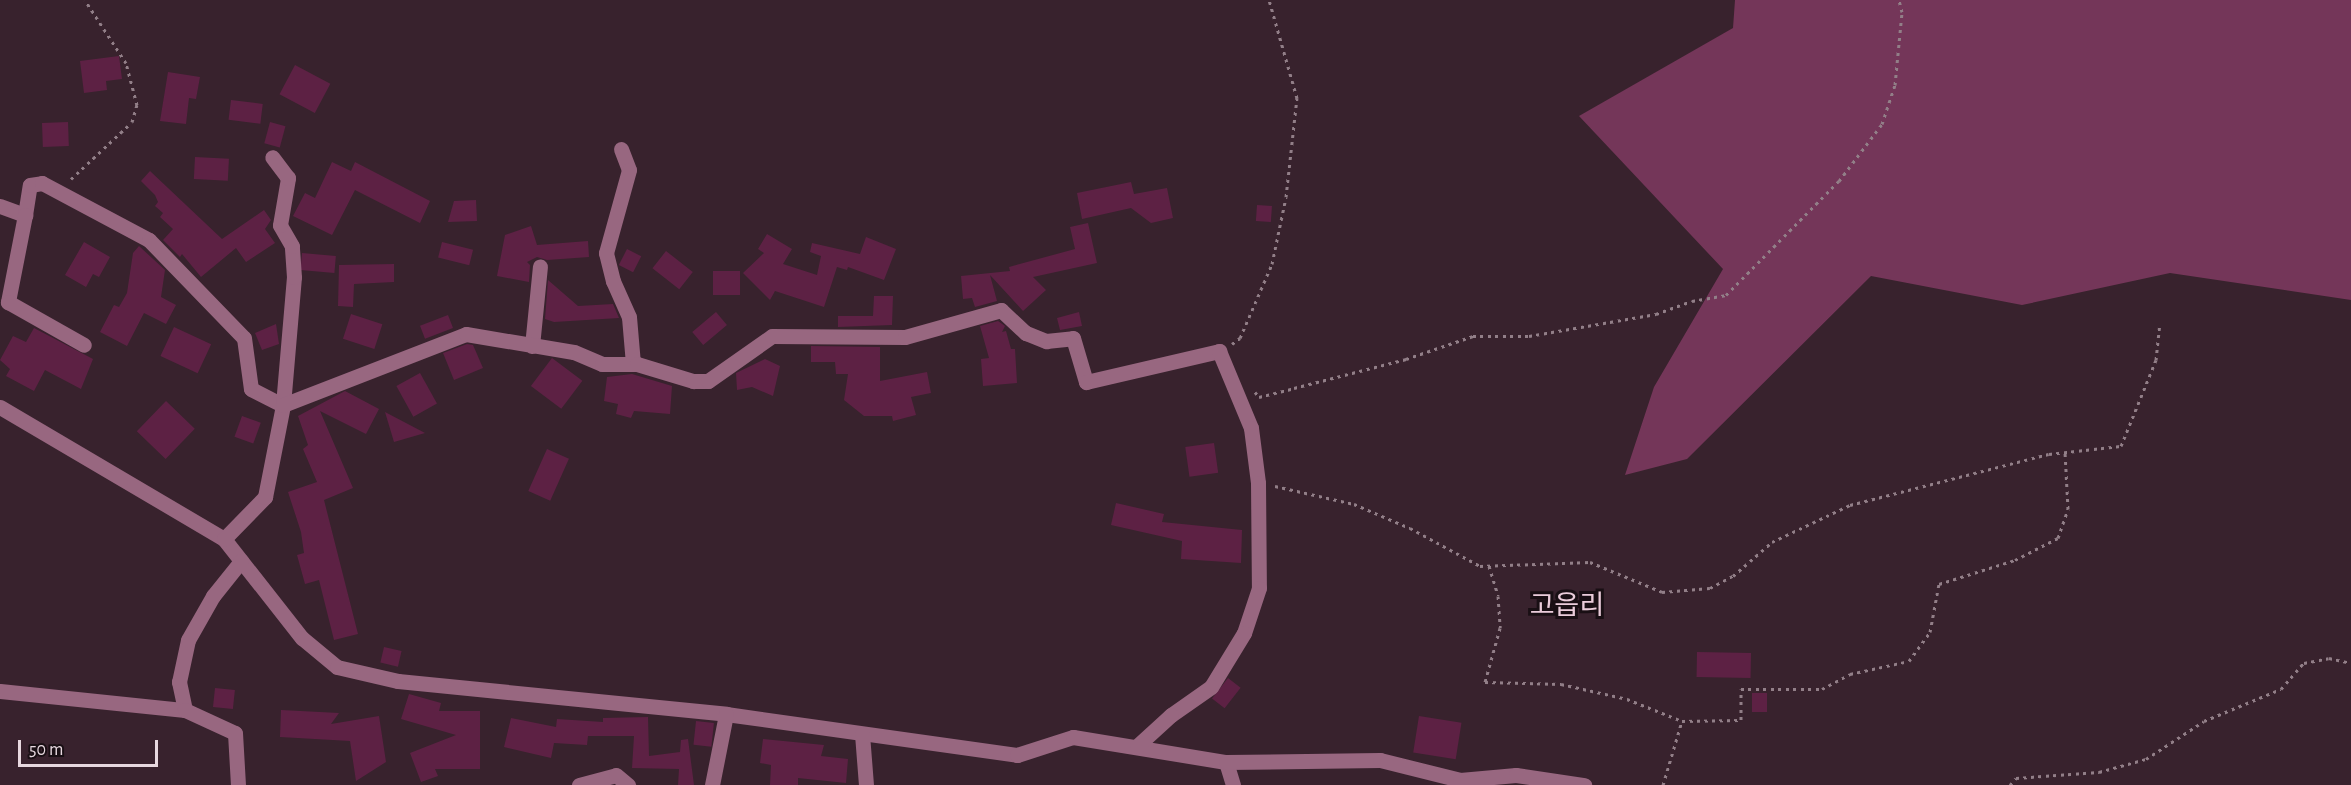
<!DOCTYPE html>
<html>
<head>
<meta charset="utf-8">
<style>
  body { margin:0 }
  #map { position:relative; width:2351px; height:785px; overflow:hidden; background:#38222d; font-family:"Alegreya Sans","Noto Sans KR",sans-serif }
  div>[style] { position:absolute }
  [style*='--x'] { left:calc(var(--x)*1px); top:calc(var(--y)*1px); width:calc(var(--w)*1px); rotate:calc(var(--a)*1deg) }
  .forest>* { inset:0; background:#743659 }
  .building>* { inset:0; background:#5d2144; transform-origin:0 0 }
  .path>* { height:3px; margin-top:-1.5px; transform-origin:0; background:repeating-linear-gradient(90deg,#927f88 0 3px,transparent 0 7.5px) }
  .minor>* { height:15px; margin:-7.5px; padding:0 7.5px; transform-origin:7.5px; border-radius:7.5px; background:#986780 }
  span { translate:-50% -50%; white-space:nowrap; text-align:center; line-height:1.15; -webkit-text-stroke:6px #190f14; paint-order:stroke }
  .quarter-label { font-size:27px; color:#eaccda }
  .scale { position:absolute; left:18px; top:740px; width:140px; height:27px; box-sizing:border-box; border:3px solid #e7d8df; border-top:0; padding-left:8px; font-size:18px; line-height:21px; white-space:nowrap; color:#e7d8df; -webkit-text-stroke:4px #190f14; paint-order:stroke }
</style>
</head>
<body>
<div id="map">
  <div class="forest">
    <i style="clip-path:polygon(1735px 0,2351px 0,2351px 300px,2170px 273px,2022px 305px,1871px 276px,1687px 459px,1625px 475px,1654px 387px,1723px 269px,1579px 116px,1733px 28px)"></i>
  </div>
  <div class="building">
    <i style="clip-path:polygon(119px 56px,122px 79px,106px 81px,107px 90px,84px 93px,80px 61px)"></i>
    <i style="left:295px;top:65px;width:40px;height:33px;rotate:28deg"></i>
    <i style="clip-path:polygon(168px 72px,200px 77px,196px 99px,189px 98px,186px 124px,160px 121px)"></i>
    <i style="left:231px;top:100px;width:32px;height:20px;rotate:7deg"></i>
    <i style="left:68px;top:122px;width:24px;height:26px;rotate:88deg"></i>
    <i style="left:270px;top:122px;width:16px;height:22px;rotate:15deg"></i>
    <i style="left:195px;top:157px;width:34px;height:22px;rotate:3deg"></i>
    <i style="clip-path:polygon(332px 162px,351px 171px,355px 162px,430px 201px,420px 223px,355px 190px,332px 235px,293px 216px,305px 193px,315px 198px)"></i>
    <i style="clip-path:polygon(150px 171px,222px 239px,264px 210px,271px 220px,265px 229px,275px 243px,246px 262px,236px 248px,201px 277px,182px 254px,180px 257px,163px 240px,173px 229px,160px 217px,163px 213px,155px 206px,158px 202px,155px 195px,141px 181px)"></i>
    <i style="clip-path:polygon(1131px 182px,1134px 194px,1167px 188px,1173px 218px,1151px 223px,1131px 208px,1082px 219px,1077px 193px)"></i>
    <i style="clip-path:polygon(476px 200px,477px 221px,448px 222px,454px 201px)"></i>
    <i style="left:1257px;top:205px;width:15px;height:16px;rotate:4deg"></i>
    <i style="clip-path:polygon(1088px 223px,1097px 263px,1033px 277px,1046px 290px,1023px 311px,990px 275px,997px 301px,975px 307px,972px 298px,963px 299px,961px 276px,1010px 271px,1009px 267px,1075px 249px,1070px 227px)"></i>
    <i style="clip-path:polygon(531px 226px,537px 245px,588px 241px,589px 257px,547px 260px,537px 257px,527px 262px,530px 265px,529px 282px,497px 276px,505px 235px)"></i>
    <i style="clip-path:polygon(767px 234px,792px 249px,783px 264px,817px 275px,821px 256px,810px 252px,812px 243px,860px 254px,866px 237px,896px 249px,884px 280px,848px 267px,847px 270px,837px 267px,824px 307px,775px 291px,770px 300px,743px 273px,764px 253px,758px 249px)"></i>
    <i style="clip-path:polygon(84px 242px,110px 257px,99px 277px,93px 274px,86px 287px,65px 275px)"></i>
    <i style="left:442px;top:242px;width:32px;height:16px;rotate:14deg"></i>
    <i style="clip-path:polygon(139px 246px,165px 270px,161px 297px,176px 305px,166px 324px,144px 313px,127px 346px,100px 332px,114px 305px,119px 307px,127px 293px,133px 253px)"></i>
    <i style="left:627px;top:249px;width:16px;height:18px;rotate:27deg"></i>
    <i style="left:666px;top:251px;width:34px;height:22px;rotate:38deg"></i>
    <i style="left:302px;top:253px;width:34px;height:17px;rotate:5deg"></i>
    <i style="clip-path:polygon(394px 264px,394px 282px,354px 284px,353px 307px,338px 306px,339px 265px)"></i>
    <i style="left:713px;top:271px;width:27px;height:24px"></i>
    <i style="clip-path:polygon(548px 280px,578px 306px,613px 304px,619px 318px,554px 322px,545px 319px)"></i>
    <i style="clip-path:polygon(874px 296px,893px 296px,892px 325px,838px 327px,838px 316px,873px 316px)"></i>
    <i style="left:716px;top:312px;width:17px;height:31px;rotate:50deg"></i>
    <i style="clip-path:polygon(1079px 312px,1082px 326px,1060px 330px,1057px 318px)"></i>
    <i style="left:351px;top:314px;width:33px;height:26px;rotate:18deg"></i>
    <i style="left:448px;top:315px;width:14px;height:30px;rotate:69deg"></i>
    <i style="clip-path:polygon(998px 321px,1005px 326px,1002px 332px,1006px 331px,1011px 349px,1015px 349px,1017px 383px,983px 386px,981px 359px,989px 358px,980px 326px)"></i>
    <i style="clip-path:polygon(276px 324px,279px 344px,262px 350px,255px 333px)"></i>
    <i style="left:174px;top:327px;width:41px;height:32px;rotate:25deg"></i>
    <i style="clip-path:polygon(34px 328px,93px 359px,81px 389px,45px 370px,34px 391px,6px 376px,10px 369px,0 360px,13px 336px,26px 342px)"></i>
    <i style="clip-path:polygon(467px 344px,473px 345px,483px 368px,454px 380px,443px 353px)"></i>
    <i style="clip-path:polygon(811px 346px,880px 347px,880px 381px,927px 372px,931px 393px,911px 397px,916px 415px,893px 421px,892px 416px,864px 416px,844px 400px,848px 374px,836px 374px,835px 362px,811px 362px)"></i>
    <i style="left:552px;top:358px;width:38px;height:35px;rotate:37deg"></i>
    <i style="clip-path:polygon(765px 359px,780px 366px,773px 396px,752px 387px,737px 390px,736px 373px)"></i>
    <i style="left:420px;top:373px;width:35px;height:27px;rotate:61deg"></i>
    <i style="clip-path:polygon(632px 374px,672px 386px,670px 414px,634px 411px,631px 418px,616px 414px,618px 404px,604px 401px,607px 377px)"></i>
    <i style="clip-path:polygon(345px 391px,379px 409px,366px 434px,320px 411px,353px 488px,324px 500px,358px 634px,334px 640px,319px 580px,305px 584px,297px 555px,304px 553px,301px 532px,288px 492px,317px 482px,303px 449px,308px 445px,298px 416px)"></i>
    <i style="left:166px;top:401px;width:40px;height:42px;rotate:44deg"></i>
    <i style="clip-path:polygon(385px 412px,425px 433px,394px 442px)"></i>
    <i style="left:242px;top:416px;width:20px;height:22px;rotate:20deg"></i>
    <i style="left:1214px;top:443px;width:30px;height:29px;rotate:82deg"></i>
    <i style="left:547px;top:449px;width:24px;height:46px;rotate:24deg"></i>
    <i style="clip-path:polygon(1116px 503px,1164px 514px,1162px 522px,1242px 530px,1241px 563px,1181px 559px,1182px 541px,1111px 525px)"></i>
    <i style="left:384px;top:647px;width:18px;height:16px;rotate:13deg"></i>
    <i style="left:1697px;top:652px;width:54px;height:25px;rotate:1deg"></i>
    <i style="left:1228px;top:678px;width:16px;height:26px;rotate:38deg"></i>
    <i style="left:215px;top:688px;width:20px;height:19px;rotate:6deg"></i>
    <i style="left:1752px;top:693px;width:15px;height:19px"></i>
    <i style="clip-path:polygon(409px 694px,441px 703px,439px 711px,480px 711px,480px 769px,435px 769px,438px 776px,421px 782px,410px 753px,456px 735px,401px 719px)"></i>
    <i style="clip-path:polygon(281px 710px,339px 713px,331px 724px,379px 716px,386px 762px,356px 781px,350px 741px,280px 737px)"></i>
    <i style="left:1419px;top:716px;width:43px;height:37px;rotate:9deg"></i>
    <i style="clip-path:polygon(648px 717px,649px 756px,680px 752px,681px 740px,688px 739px,694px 785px,678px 785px,679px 769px,632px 768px,634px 736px,588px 736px,587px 745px,554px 743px,551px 758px,504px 747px,511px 718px,556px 727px,557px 719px,603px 722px,603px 718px)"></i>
    <i style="left:696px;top:721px;width:18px;height:24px;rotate:6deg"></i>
    <i style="clip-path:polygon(763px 739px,824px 745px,821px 756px,848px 759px,846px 783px,798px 778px,798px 785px,770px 785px,771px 765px,760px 763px)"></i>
  </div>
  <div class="path">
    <i style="--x:71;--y:179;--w:83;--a:-43.1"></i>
    <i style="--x:132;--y:122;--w:18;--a:-74"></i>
    <i style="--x:137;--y:105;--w:43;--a:-104.7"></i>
    <i style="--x:126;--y:63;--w:75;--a:-123.1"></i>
    <i style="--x:1232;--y:344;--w:10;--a:-37"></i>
    <i style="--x:1240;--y:338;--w:81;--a:-66.6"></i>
    <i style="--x:1272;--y:264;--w:68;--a:-78.2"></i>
    <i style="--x:1286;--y:197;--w:100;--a:-83.7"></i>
    <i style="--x:1297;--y:98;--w:102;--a:-105.9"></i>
    <i style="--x:1255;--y:392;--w:6;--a:51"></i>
    <i style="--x:1259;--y:397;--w:36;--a:-14"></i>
    <i style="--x:1294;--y:388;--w:116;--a:-14.5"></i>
    <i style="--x:1406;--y:359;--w:71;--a:-18.9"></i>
    <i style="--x:1473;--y:336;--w:56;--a:0"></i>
    <i style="--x:1529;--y:336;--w:129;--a:-9.8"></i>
    <i style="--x:1656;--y:314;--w:38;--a:-20"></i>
    <i style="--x:1692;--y:301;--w:35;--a:-10"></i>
    <i style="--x:1726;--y:295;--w:161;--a:-45.3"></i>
    <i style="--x:1839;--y:181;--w:71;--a:-53"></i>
    <i style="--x:1882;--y:124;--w:41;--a:-71.6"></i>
    <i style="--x:1895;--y:85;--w:73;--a:-84.5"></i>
    <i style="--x:1902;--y:12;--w:12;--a:-104"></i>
    <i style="--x:1275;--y:486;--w:81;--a:12.8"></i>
    <i style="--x:1354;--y:504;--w:61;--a:23.2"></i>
    <i style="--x:1410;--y:528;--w:80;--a:28.5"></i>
    <i style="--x:1480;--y:566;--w:110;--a:-2.1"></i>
    <i style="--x:1590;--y:562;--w:78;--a:22.6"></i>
    <i style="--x:1662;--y:592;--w:48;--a:-4.8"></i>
    <i style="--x:1710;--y:588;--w:26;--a:-28"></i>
    <i style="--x:1733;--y:576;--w:52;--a:-41.1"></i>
    <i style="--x:1772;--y:542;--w:86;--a:-25.4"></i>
    <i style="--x:1850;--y:505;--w:205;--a:-14.4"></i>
    <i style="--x:2049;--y:454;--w:72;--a:-6.3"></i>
    <i style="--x:2121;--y:446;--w:93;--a:-67.9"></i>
    <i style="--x:2156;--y:360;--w:37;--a:-84"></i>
    <i style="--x:1489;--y:566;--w:31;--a:73"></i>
    <i style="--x:1498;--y:596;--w:32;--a:86"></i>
    <i style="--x:1500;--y:628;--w:56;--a:105.5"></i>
    <i style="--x:1485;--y:682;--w:76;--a:1.5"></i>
    <i style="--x:1561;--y:684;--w:68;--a:12.8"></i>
    <i style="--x:1627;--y:699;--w:59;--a:21.8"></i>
    <i style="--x:1682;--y:721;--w:59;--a:-1"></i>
    <i style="--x:1741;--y:720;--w:31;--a:-90"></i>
    <i style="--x:1741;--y:689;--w:81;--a:0"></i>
    <i style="--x:1822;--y:689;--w:32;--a:-28"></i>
    <i style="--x:1850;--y:674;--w:60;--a:-12.4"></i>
    <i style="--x:1909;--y:661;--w:36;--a:-54"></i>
    <i style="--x:1930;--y:632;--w:49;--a:-79.4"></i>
    <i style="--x:1939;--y:584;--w:80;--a:-17.5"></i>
    <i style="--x:2015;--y:560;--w:48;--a:-27.1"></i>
    <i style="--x:2058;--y:538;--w:31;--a:-71"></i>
    <i style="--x:2068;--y:509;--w:57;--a:-93"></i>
    <i style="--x:1663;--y:785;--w:67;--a:-73.5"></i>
    <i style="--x:2010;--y:785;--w:9;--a:-49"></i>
    <i style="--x:2016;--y:778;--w:83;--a:-4.1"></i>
    <i style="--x:2099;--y:772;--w:49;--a:-15.5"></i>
    <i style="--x:2146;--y:759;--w:69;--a:-33.2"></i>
    <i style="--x:2204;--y:721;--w:83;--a:-22.6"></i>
    <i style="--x:2281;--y:689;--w:35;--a:-49"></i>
    <i style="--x:2304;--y:663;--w:25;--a:-11"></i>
    <i style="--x:2329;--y:658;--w:23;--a:13"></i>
  </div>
  <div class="minor">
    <i style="--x:621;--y:149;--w:22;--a:69"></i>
    <i style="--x:629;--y:170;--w:86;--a:105.5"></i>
    <i style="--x:606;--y:253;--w:29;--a:76"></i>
    <i style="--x:613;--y:281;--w:39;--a:66"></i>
    <i style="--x:629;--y:317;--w:47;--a:85.1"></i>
    <i style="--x:0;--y:206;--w:27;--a:20"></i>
    <i style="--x:25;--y:215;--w:30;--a:-81"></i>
    <i style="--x:30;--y:185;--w:12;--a:-9"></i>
    <i style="--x:42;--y:183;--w:121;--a:28"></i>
    <i style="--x:149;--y:240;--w:136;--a:45.9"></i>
    <i style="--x:244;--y:338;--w:51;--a:82.2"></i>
    <i style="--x:251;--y:389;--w:36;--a:27"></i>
    <i style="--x:283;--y:405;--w:128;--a:-85.1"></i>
    <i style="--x:294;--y:277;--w:31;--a:-94"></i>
    <i style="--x:292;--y:246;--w:24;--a:-120"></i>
    <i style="--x:280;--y:225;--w:48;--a:-80.3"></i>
    <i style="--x:288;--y:178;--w:26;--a:-127"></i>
    <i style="--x:25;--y:215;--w:89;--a:101.1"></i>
    <i style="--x:8;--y:302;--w:87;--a:29.5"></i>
    <i style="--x:532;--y:346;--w:80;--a:-84.3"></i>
    <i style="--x:0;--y:407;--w:260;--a:30.5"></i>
    <i style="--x:224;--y:539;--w:126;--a:51.8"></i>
    <i style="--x:302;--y:638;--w:45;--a:39.6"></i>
    <i style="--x:337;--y:667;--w:63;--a:12.9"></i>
    <i style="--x:398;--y:681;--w:330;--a:5.7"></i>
    <i style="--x:726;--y:714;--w:294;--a:8"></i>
    <i style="--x:1017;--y:755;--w:59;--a:-17.8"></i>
    <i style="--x:1073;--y:737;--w:155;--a:9.3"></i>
    <i style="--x:1226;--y:762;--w:24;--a:73"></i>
    <i style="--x:224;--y:539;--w:59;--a:-45.7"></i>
    <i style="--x:265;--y:497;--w:94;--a:-78.9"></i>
    <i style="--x:283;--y:405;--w:196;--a:-21.2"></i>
    <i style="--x:466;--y:334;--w:109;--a:9.5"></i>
    <i style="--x:574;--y:352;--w:30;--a:23"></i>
    <i style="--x:602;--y:364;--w:35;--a:0"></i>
    <i style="--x:637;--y:364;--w:59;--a:16.9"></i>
    <i style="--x:693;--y:381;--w:15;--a:0"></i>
    <i style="--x:708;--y:381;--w:78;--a:-35.1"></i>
    <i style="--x:772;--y:336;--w:133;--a:0.4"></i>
    <i style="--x:905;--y:337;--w:100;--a:-15.7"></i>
    <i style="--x:1001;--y:310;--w:34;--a:43"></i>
    <i style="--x:1026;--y:333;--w:22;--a:22"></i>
    <i style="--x:1046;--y:341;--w:27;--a:-6"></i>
    <i style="--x:1073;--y:338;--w:46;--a:73.5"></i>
    <i style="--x:1086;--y:382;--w:137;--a:-13.1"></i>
    <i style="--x:1219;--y:351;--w:83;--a:67.4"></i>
    <i style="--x:1251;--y:428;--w:55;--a:82.7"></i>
    <i style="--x:1258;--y:483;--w:105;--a:89.5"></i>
    <i style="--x:1259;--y:588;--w:47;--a:108.4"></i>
    <i style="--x:1244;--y:633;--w:63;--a:121.4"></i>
    <i style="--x:1211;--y:687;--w:49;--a:145"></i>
    <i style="--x:1171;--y:715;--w:46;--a:137.6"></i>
    <i style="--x:0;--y:691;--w:186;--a:5.9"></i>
    <i style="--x:185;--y:710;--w:29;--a:-102"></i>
    <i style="--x:179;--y:682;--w:43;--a:-77.9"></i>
    <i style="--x:188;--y:640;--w:51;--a:-60.4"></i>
    <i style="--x:213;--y:596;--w:45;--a:-51.3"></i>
    <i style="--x:185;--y:710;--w:55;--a:24.7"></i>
    <i style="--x:235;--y:733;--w:52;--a:86.7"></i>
    <i style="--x:862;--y:734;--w:51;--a:85.5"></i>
    <i style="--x:1226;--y:762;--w:154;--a:-0.7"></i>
    <i style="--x:1380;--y:760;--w:82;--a:14"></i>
    <i style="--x:1460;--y:780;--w:56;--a:-5.1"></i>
    <i style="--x:1516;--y:775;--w:69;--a:8.4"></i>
    <i style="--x:579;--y:785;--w:38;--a:-15"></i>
    <i style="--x:616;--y:775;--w:16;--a:40"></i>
    <i style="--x:712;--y:785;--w:72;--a:-78.8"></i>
  </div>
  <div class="quarter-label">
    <span style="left:1567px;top:606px">고읍리</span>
  </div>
  <div class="scale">50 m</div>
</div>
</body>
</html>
